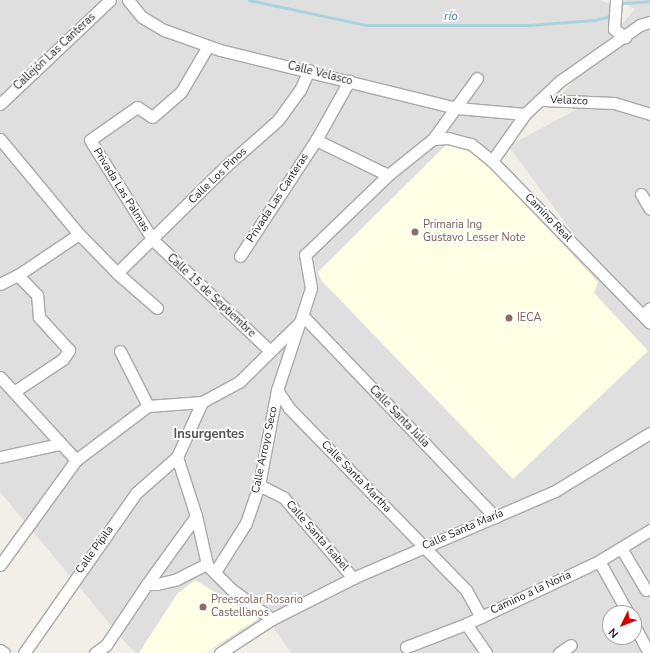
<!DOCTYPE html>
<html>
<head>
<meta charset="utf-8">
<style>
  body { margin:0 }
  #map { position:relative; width:650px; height:653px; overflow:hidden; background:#f2efe9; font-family:"Nunito Sans",sans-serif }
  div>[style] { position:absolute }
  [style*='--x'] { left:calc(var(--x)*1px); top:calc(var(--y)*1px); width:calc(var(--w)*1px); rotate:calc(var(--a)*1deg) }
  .residential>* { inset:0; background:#e0dfdf }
  .education>* { inset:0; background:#ffffe5 }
  .stream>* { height:3px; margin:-1.5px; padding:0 1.5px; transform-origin:1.5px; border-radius:1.5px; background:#aad3df }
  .roads { filter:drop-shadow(1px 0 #a9a9a9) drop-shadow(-1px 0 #a9a9a9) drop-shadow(0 1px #a9a9a9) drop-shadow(0 -1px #a9a9a9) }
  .minor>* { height:11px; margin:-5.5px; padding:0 5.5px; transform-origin:5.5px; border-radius:5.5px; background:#fff }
  .dots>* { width:11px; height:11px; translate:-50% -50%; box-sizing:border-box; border:2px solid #fff; border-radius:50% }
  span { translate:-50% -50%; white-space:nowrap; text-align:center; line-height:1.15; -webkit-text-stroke:3.5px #fff; paint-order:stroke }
  .street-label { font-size:11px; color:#222 }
  .education-label { font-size:11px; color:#785e54 }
  .left { translate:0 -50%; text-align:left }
  .water-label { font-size:12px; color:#4a7aab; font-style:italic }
  .quarter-label { font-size:13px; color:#555; font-weight:700 }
  .north { position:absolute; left:602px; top:605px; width:40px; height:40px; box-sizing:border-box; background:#fff; border:1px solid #a7a7a7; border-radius:50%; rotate:227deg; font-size:11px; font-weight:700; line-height:16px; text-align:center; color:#222 }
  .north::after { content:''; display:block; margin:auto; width:14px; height:18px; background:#d40000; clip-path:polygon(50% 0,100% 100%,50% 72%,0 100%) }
</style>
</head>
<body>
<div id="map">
  <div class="residential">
    <i style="clip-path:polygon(evenodd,0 0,601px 0,611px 5px,611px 37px,635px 9px,616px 0,650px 0,650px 653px,291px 653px,269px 621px,203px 653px,137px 653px,129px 647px,0 492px,0 0,141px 18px,297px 69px,188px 42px,141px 18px,0 0,578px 75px,557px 100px,587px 104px,510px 145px,525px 123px,365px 86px,520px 116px,578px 75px,0 0,509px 147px,591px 257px,590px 257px,500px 160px,509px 147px,0 0,610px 613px,634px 613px,634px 637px,610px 637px,610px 613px)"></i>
  </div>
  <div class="education">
    <i style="clip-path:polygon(447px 144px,466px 147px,478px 154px,598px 282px,594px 293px,648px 351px,513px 479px,321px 280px,318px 272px)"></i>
    <i style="clip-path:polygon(195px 580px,258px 619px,205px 653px,139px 653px,177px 594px)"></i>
  </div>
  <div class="stream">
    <i style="--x:249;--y:0;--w:120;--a:12.1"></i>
    <i style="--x:366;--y:25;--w:163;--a:0"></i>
    <i style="--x:529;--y:25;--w:65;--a:-4.4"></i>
    <i style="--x:594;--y:20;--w:13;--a:-13"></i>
    <i style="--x:607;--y:17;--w:6;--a:-39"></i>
    <i style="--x:619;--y:6;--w:5;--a:-37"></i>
    <i style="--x:623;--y:3;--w:27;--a:-4"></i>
  </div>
  <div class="roads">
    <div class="minor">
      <i style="--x:128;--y:0;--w:22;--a:51"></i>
      <i style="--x:142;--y:17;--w:26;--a:31"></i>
      <i style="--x:164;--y:30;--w:59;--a:19.7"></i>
      <i style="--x:220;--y:50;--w:244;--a:13.8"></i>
      <i style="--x:457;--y:108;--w:68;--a:5"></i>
      <i style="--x:616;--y:0;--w:29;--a:94"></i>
      <i style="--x:614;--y:29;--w:14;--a:36"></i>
      <i style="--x:208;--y:46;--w:53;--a:120.4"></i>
      <i style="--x:181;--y:92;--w:38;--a:139"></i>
      <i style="--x:152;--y:117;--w:18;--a:-146"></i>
      <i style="--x:137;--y:107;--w:57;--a:144.9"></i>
      <i style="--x:90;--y:140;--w:118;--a:57.8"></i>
      <i style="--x:153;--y:240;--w:161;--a:43.5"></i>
      <i style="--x:543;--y:100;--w:71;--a:2.4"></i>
      <i style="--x:614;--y:103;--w:38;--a:17"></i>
      <i style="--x:0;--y:104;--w:151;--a:-43.4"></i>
      <i style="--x:0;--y:139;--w:124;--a:50.3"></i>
      <i style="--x:79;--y:234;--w:54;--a:45.7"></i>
      <i style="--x:117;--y:273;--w:53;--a:41.2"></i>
      <i style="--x:433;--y:139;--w:15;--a:-4"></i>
      <i style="--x:448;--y:138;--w:24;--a:15"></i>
      <i style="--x:471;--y:144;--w:27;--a:39"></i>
      <i style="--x:492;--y:161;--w:226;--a:45.7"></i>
      <i style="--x:316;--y:140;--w:80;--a:25.9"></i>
      <i style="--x:492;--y:161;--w:57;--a:-54.9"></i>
      <i style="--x:525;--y:114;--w:48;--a:-43.3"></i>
      <i style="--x:560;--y:81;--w:98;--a:-35"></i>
      <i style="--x:640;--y:25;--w:10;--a:-17"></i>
      <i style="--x:641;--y:194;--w:17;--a:59"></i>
      <i style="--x:240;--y:256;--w:139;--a:-56.8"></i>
      <i style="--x:316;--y:140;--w:68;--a:-60.8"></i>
      <i style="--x:117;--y:273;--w:153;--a:-44.5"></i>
      <i style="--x:226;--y:166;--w:69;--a:-41.5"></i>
      <i style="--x:278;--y:120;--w:37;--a:-54"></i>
      <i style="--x:300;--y:90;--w:22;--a:-66"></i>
      <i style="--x:0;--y:284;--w:20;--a:-27"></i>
      <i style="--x:18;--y:275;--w:73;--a:-33.9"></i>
      <i style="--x:643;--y:315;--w:10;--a:-45"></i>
      <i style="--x:304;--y:317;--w:277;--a:46.3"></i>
      <i style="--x:120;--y:351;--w:62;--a:63"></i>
      <i style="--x:0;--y:377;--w:113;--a:47.5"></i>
      <i style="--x:277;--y:390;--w:22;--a:56"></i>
      <i style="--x:289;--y:408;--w:254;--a:45.8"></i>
      <i style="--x:466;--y:590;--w:31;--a:61"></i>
      <i style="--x:15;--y:391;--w:58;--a:-33.7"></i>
      <i style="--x:63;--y:359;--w:11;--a:-56"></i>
      <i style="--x:69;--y:350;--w:45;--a:-132.3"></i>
      <i style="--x:39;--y:317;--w:22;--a:-95"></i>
      <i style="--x:37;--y:295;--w:28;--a:-134"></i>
      <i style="--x:202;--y:402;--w:60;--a:114.4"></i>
      <i style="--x:177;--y:457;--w:62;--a:72.1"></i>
      <i style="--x:196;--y:516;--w:49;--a:77.1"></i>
      <i style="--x:0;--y:457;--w:60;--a:-12.4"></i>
      <i style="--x:259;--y:485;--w:28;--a:27"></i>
      <i style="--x:284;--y:498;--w:106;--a:49.2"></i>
      <i style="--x:621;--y:548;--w:49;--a:59.2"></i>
      <i style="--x:599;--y:561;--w:60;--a:60.9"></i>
      <i style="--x:0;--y:565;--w:130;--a:-54.1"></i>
      <i style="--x:76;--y:460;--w:90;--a:-36.9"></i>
      <i style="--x:148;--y:406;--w:54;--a:-4.2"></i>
      <i style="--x:202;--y:402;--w:42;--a:-28.4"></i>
      <i style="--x:239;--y:382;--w:86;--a:-44.5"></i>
      <i style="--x:300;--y:322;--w:36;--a:-72"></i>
      <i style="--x:311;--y:288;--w:34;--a:-100"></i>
      <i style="--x:305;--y:255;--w:115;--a:-43.9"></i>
      <i style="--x:388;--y:175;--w:58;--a:-38.7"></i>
      <i style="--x:433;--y:139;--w:75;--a:-54.2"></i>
      <i style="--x:210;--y:568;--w:30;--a:45"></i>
      <i style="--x:231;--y:589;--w:51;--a:36.2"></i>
      <i style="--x:215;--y:572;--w:58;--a:-57.7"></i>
      <i style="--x:246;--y:523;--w:40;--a:-71.1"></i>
      <i style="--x:259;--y:485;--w:97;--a:-79.3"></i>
      <i style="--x:277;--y:390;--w:70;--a:-71.6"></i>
      <i style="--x:147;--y:584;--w:10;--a:0"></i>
      <i style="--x:157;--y:584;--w:18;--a:-13"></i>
      <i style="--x:175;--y:580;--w:36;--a:-27"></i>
      <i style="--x:466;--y:624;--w:35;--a:55"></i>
      <i style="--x:634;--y:625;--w:32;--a:62"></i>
      <i style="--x:406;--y:647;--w:64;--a:-21"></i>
      <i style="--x:466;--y:624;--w:147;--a:-25.3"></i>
      <i style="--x:599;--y:561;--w:60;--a:-31.3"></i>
      <i style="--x:0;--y:650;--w:5;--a:37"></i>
      <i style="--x:24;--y:653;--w:195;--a:-55"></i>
      <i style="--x:136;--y:493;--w:55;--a:-41.3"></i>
      <i style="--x:95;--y:653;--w:14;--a:-36"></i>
      <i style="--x:106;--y:645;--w:73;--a:-56.1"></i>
      <i style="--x:147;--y:584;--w:84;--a:-54.2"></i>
      <i style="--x:220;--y:653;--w:62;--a:-33.2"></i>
      <i style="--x:272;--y:619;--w:91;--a:-26.8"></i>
      <i style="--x:353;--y:578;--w:220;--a:-23.3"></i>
      <i style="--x:555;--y:491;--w:111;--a:-31.4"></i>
      <i style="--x:559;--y:653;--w:14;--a:-34"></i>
    </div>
  </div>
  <div class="dots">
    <i style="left:415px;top:232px;background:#8d6e63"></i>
    <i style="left:509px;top:318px;background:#8d6e63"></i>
    <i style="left:203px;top:607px;background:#8d6e63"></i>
  </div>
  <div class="street-label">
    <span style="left:55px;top:52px;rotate:-43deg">Callejón Las Canteras</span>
    <span style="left:320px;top:74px;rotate:14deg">Calle Velasco</span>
    <span style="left:569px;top:101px;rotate:2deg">Velazco</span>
    <span style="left:218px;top:176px;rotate:-44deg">Calle Los Pinos</span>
    <span style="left:121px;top:190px;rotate:58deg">Privada Las Palmas</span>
    <span style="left:278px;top:198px;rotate:-57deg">Privada Las Canteras</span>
    <span style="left:548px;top:218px;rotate:46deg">Camino Real</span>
    <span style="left:211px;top:296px;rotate:43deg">Calle 15 de Septiembre</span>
    <span style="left:399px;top:417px;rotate:46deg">Calle Santa Julia</span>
    <span style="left:265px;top:450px;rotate:-78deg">Calle Arroyo Seco</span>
    <span style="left:356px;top:477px;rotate:46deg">Calle Santa Martha</span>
    <span style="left:463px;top:530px;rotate:-23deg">Calle Santa María</span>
    <span style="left:317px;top:536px;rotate:49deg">Calle Santa Isabel</span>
    <span style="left:95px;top:550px;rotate:-54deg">Calle Pípila</span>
    <span style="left:531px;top:593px;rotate:-25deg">Camino a la Noria</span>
  </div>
  <div class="education-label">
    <span class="left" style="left:423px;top:232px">Primaria Ing<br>Gustavo Lesser Note</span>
    <span class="left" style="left:517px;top:318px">IECA</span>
    <span class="left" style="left:211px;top:607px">Preescolar Rosario<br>Castellanos</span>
  </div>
  <div class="water-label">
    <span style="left:451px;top:17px">río</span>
  </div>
  <div class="quarter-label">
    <span style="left:209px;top:434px">Insurgentes</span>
  </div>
  <div class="north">N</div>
</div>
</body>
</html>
